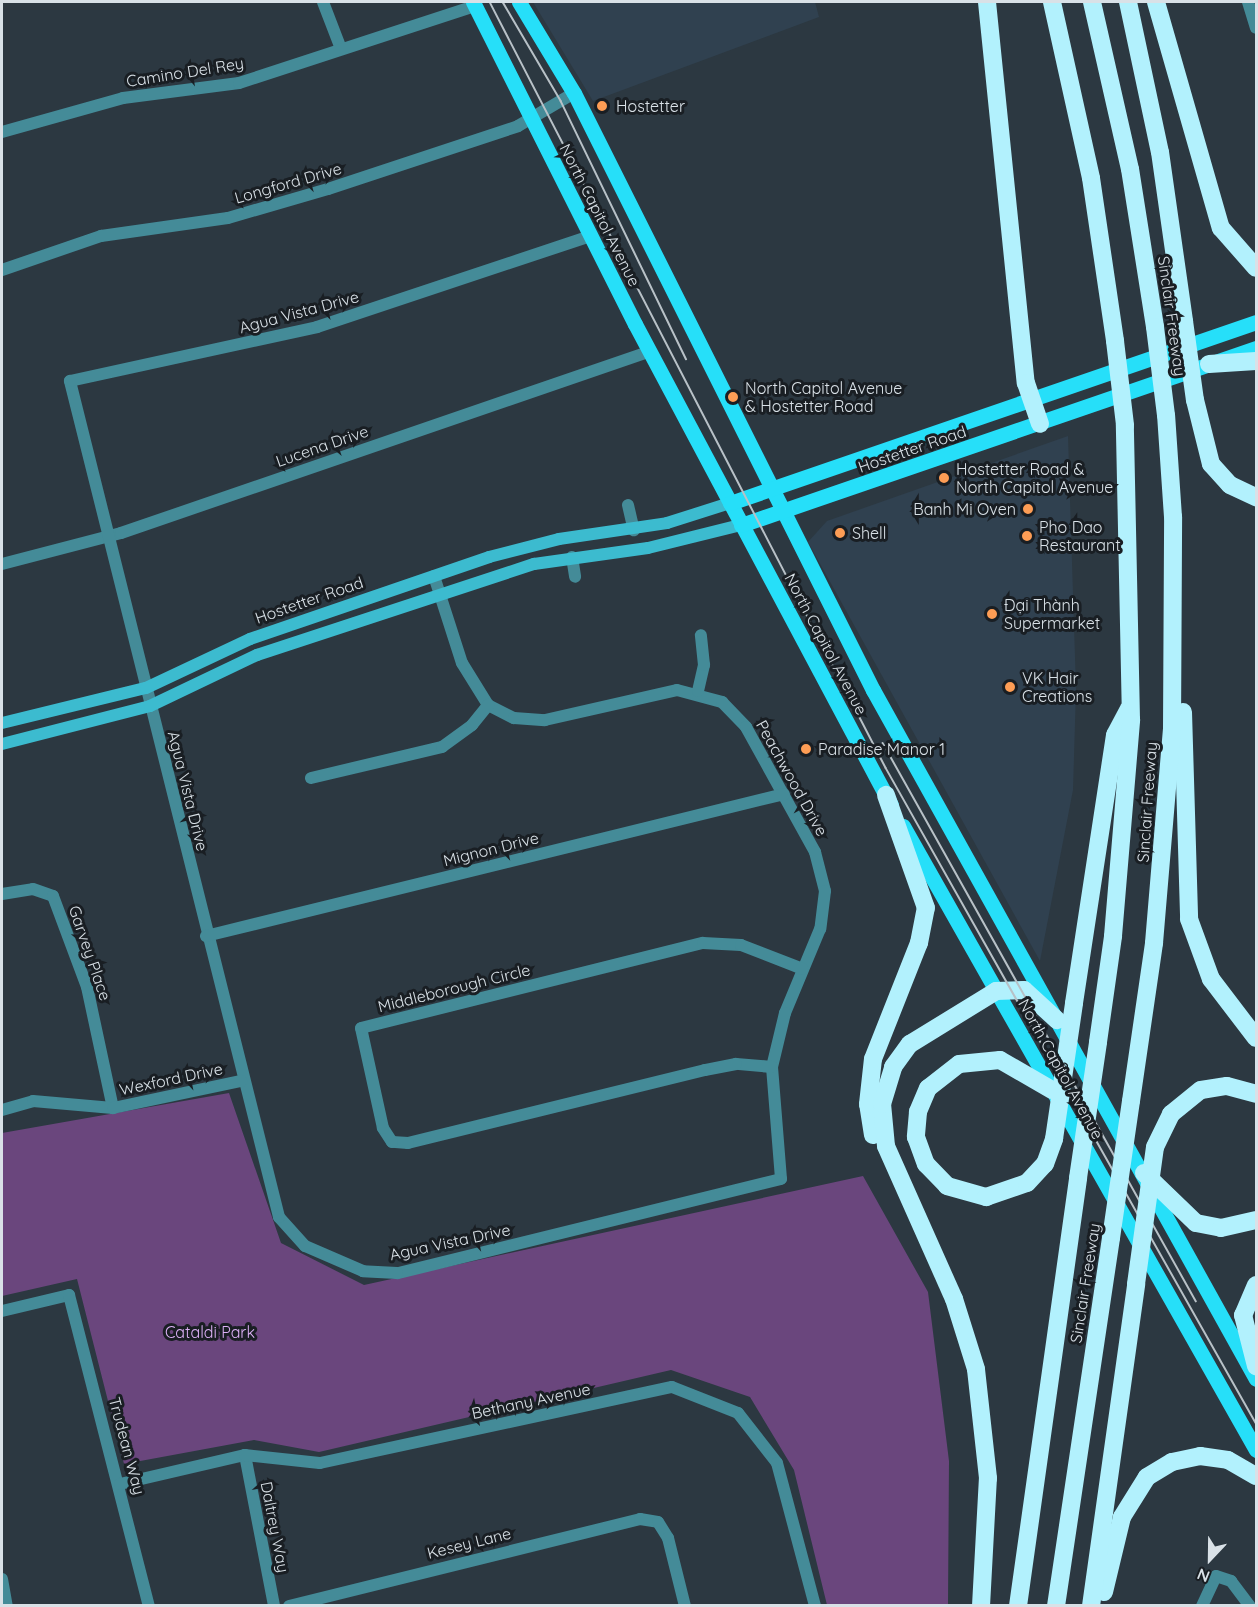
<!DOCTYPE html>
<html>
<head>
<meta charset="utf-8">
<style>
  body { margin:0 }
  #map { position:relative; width:1258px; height:1607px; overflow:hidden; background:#2c3841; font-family:Quicksand,sans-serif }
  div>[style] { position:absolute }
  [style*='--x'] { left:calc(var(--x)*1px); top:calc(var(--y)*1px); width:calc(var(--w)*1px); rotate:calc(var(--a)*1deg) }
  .built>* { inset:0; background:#304150 }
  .green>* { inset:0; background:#6a467d }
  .street>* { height:12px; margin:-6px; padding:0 6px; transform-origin:6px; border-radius:6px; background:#448b98 }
  .secondary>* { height:12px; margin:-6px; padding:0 6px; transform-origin:6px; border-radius:6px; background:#3cbbcf }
  .primary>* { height:15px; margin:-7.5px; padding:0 7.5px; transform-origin:7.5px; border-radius:7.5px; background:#26dff9 }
  .highway>* { height:18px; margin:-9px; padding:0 9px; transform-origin:9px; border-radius:9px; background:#b2f1fd }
  .tram>* { height:1.5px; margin:-0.75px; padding:0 0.75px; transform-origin:0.75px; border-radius:0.75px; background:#b8c1c7 }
  .highway-bridge>* { height:18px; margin:-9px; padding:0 9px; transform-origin:9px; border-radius:9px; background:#b2f1fd }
  .dots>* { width:16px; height:16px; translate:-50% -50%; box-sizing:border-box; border:3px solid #191e23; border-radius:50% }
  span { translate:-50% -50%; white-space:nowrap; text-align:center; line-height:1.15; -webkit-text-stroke:6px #191e23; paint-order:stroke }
  .street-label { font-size:16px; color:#d9e1e7 }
  .poi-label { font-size:16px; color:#d9e1e7 }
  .left { translate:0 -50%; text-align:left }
  .right { translate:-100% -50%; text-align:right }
  .park-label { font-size:16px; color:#ddb1f7 }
  .frame { position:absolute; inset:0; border:3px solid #d9e1e7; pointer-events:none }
  .north { position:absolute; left:1180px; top:1529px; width:60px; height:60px; -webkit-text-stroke:4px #191e23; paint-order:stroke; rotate:202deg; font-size:16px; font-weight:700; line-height:24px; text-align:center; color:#d9e1e7 }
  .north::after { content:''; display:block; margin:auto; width:21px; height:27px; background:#d9e1e7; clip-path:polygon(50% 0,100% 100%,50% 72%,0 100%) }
</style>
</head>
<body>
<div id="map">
  <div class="built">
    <i style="clip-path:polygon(533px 2px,815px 2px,819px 17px,593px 101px)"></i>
    <i style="clip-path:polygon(1068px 436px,1076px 689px,1073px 790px,1040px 961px,808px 542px,827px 521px)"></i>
  </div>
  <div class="green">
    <i style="clip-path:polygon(229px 1093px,281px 1243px,364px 1285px,863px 1176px,928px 1292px,949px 1461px,948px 1605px,827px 1605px,794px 1470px,750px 1397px,671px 1370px,319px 1452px,254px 1440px,124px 1464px,77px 1279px,2px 1296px,2px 1133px)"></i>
  </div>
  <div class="street">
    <i style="--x:323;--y:2;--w:50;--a:69"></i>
    <i style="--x:1248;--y:2;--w:27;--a:73"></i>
    <i style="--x:2;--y:132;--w:126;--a:-15.7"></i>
    <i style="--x:123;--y:98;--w:117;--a:-7.4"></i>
    <i style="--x:239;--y:83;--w:248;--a:-18.1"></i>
    <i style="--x:2;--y:270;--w:105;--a:-19"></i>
    <i style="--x:101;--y:236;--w:128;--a:-8.1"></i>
    <i style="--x:228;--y:218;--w:104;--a:-16.2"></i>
    <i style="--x:328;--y:189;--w:200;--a:-18.3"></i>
    <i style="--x:518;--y:126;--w:65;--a:-30.5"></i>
    <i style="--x:628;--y:505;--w:26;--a:77"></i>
    <i style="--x:572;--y:557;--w:20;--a:81"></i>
    <i style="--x:2;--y:564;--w:123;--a:-14.6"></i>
    <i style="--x:121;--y:533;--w:560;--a:-18.95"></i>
    <i style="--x:434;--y:576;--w:91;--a:72.2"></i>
    <i style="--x:462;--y:663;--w:49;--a:58.2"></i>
    <i style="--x:488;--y:705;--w:29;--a:27"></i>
    <i style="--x:514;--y:718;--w:31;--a:4"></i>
    <i style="--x:545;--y:720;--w:135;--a:-12.8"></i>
    <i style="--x:677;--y:690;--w:47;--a:14.9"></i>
    <i style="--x:722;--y:702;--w:35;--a:46"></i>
    <i style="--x:746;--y:727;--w:143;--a:61.1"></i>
    <i style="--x:815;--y:852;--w:40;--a:75.6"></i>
    <i style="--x:825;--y:891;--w:38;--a:97"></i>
    <i style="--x:820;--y:929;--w:91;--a:112.6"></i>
    <i style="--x:785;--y:1013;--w:56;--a:103.5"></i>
    <i style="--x:772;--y:1067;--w:112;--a:85.4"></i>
    <i style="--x:781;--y:1179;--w:395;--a:166.2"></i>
    <i style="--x:397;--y:1273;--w:34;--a:-177"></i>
    <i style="--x:363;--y:1271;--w:63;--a:-156.7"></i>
    <i style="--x:305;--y:1246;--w:39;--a:-132"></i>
    <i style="--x:279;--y:1217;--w:862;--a:-104.04"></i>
    <i style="--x:70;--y:381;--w:253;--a:-12.3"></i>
    <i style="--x:317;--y:327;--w:289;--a:-18.4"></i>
    <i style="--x:698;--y:691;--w:27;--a:-77"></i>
    <i style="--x:704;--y:665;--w:30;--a:-96"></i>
    <i style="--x:311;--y:778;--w:135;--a:-13.3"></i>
    <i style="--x:442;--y:747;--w:37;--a:-36"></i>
    <i style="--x:472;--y:725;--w:26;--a:-51"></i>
    <i style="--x:2;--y:894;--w:31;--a:-9"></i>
    <i style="--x:33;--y:889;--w:21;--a:19"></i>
    <i style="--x:53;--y:896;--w:97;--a:69.5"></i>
    <i style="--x:87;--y:987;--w:124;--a:77.9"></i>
    <i style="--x:206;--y:936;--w:595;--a:-13.8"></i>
    <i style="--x:772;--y:1067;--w:36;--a:-175"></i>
    <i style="--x:736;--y:1064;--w:32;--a:169"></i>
    <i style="--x:705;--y:1070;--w:306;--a:166.2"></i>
    <i style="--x:408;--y:1143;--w:16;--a:-176"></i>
    <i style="--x:392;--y:1142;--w:17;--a:-123"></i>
    <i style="--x:383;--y:1128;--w:102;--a:-102.4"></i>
    <i style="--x:361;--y:1028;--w:352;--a:-14"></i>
    <i style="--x:703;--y:943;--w:38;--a:3"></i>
    <i style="--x:741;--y:945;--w:66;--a:21.2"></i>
    <i style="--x:2;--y:1110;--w:32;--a:-16"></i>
    <i style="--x:33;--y:1101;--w:80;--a:5"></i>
    <i style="--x:113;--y:1108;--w:131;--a:-11.9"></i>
    <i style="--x:2;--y:1311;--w:69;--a:-13.4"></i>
    <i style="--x:69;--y:1295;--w:321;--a:75.6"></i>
    <i style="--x:245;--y:1455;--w:154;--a:79.1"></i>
    <i style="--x:120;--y:1484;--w:128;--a:-13.1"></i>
    <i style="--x:245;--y:1455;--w:75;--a:6.1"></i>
    <i style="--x:320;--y:1463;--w:360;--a:-12.2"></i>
    <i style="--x:672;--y:1387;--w:71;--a:21.5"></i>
    <i style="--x:738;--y:1413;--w:63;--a:52"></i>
    <i style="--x:777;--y:1463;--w:148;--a:75.1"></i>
    <i style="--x:2;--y:1579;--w:27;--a:80"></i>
    <i style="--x:289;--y:1606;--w:362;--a:-13.9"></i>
    <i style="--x:640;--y:1519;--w:18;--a:9"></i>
    <i style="--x:658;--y:1522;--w:19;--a:58"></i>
    <i style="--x:668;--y:1538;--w:70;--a:76"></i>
    <i style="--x:1202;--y:1606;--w:33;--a:-65"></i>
    <i style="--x:1216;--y:1576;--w:16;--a:18"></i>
    <i style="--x:1231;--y:1581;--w:31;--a:53"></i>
  </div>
  <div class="secondary">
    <i style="--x:2;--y:723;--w:148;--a:-13.7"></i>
    <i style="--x:146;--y:688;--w:115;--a:-25.2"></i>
    <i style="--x:250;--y:639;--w:253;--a:-18.9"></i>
    <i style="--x:489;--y:557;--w:72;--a:-14.4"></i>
    <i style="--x:559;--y:539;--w:109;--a:-8.4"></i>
    <i style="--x:667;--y:523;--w:66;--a:-17.6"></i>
    <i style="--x:2;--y:744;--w:153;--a:-14.4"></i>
    <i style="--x:150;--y:706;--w:119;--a:-25.5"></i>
    <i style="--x:257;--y:655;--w:292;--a:-18.2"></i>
    <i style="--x:534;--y:564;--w:115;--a:-8"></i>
    <i style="--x:648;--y:548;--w:96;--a:-13.9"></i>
  </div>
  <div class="primary">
    <i style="--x:473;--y:2;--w:360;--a:63.3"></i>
    <i style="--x:635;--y:324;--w:545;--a:61.98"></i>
    <i style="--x:519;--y:2;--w:106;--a:58.9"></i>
    <i style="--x:574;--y:93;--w:668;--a:63.4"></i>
    <i style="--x:873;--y:690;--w:788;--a:60.93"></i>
    <i style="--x:730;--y:503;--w:556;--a:-18.99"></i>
    <i style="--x:741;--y:525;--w:545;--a:-18.97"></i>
    <i style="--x:903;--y:826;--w:717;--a:60.5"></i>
  </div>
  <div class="highway">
    <i style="--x:987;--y:2;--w:383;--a:84.2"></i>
    <i style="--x:1026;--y:383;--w:43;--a:71.1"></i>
    <i style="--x:1052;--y:2;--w:180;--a:77.5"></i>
    <i style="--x:1091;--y:178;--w:165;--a:81.6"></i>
    <i style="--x:1092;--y:2;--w:171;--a:77.2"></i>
    <i style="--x:1130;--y:169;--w:160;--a:81"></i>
    <i style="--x:1128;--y:2;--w:153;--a:78"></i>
    <i style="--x:1160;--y:152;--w:171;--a:81.9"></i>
    <i style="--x:1156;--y:2;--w:235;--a:74"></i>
    <i style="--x:1221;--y:228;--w:53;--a:48.8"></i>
    <i style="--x:1209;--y:364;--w:47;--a:-3.7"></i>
    <i style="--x:1195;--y:400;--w:66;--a:76"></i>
    <i style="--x:1211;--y:464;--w:28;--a:48"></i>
    <i style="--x:1230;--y:485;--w:29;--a:25"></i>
    <i style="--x:1183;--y:712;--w:207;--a:88.3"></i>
    <i style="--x:1189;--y:919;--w:64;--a:69.9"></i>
    <i style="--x:1211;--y:979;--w:74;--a:52.7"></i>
    <i style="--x:1074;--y:1003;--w:271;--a:-81.3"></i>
    <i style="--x:1115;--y:735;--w:30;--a:-62"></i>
    <i style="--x:1098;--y:1042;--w:107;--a:-81.9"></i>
    <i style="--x:1113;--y:936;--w:217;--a:-85.2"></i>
    <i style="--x:1131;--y:720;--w:295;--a:-91.2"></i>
    <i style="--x:1052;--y:1090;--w:60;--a:-150"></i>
    <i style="--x:1000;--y:1060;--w:41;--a:174.4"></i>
    <i style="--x:959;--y:1064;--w:39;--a:142"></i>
    <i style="--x:928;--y:1088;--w:26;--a:113"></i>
    <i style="--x:918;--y:1112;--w:25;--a:95"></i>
    <i style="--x:916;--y:1137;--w:29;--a:70"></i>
    <i style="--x:926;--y:1164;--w:30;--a:46"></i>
    <i style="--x:947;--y:1186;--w:41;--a:15.8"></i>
    <i style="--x:986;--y:1197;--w:43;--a:-18.9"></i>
    <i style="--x:1027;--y:1183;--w:26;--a:-47"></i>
    <i style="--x:1045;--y:1164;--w:27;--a:-70"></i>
    <i style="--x:1131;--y:1101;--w:160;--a:-81.7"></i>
    <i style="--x:1154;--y:943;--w:214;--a:-85.2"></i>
    <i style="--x:1172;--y:730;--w:213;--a:-89.7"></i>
    <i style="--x:1173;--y:517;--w:102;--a:-93.9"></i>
    <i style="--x:873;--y:1135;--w:31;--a:-99"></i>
    <i style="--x:868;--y:1104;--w:45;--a:-83.7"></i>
    <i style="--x:873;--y:1059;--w:125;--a:-68.4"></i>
    <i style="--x:919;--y:943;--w:36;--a:-79"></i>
    <i style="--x:926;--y:908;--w:120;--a:-109.5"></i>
    <i style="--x:1155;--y:1147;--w:37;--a:-64"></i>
    <i style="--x:1171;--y:1114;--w:38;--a:-39"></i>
    <i style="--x:1201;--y:1090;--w:26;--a:-9"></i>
    <i style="--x:1227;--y:1086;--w:30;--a:15"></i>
    <i style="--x:1144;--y:1173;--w:72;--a:43.9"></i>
    <i style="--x:1196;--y:1223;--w:25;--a:11"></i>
    <i style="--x:1221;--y:1228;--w:36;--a:-13"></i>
    <i style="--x:1256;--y:1285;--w:33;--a:113"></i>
    <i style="--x:1243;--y:1315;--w:53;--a:75.7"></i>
    <i style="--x:1104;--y:1592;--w:77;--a:-76.5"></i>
    <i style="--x:1122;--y:1517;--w:47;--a:-58"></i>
    <i style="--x:1147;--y:1477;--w:29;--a:-31"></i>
    <i style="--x:1172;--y:1462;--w:29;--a:-12"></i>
    <i style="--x:1200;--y:1456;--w:28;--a:8"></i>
    <i style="--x:1228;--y:1460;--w:32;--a:30"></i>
    <i style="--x:981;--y:1606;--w:128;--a:-86.9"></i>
    <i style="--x:988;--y:1478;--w:110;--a:-96.3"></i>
    <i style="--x:976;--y:1369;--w:73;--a:-107.4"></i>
    <i style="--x:954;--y:1299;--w:167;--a:-114"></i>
    <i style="--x:886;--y:1146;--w:42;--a:-95.4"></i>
    <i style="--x:882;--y:1104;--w:39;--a:-73"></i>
    <i style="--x:893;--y:1067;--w:29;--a:-54"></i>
    <i style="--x:910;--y:1044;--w:101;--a:-31.6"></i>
    <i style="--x:996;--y:991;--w:28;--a:-2"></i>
    <i style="--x:1024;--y:990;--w:45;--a:42.3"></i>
    <i style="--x:1018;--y:1606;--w:432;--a:-82"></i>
    <i style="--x:1056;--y:1606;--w:372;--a:-81.5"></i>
    <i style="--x:1091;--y:1606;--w:325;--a:-82"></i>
  </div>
  <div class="tram">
    <i style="--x:490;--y:2;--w:862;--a:62.66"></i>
    <i style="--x:886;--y:768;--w:752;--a:60.54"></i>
    <i style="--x:503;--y:2;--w:115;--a:59.6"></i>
    <i style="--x:561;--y:101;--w:287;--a:64.1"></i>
    <i style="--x:883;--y:743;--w:640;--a:60.71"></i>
  </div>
  <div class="highway-bridge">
    <i style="--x:1184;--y:321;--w:80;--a:82.1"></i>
    <i style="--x:1155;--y:327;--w:89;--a:82.9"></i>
    <i style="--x:1115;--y:341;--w:85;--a:83.2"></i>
    <i style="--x:1054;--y:1139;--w:137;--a:-81.6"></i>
    <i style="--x:1078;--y:1178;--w:137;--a:-81.6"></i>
    <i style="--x:1111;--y:1238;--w:138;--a:-81.7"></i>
    <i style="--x:1136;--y:1284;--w:138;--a:-82.1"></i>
  </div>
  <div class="dots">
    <i style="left:602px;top:106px;background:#fd9d55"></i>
    <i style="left:733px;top:397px;background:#fd9d55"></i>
    <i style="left:944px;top:478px;background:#fd9d55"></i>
    <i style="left:1028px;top:509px;background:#fd9d55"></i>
    <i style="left:840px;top:533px;background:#fd9d55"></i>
    <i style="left:1027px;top:536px;background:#fd9d55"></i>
    <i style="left:992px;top:614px;background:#fd9d55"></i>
    <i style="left:1010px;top:687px;background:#fd9d55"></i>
    <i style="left:806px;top:749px;background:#fd9d55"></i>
  </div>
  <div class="street-label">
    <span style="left:185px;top:72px;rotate:-9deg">Camino Del Rey</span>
    <span style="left:288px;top:183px;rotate:-16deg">Longford Drive</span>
    <span style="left:600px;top:215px;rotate:63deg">North Capitol Avenue</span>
    <span style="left:299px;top:312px;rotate:-15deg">Agua Vista Drive</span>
    <span style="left:1172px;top:316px;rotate:82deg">Sinclair Freeway</span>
    <span style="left:322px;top:446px;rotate:-19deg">Lucena Drive</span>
    <span style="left:912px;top:449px;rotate:-19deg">Hostetter Road</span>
    <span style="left:309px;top:600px;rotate:-19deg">Hostetter Road</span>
    <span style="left:826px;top:644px;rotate:62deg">North Capitol Avenue</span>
    <span style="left:792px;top:778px;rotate:61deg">Peachwood Drive</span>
    <span style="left:188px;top:791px;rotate:76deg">Agua Vista Drive</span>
    <span style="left:1147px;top:802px;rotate:-86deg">Sinclair Freeway</span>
    <span style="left:491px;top:849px;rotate:-14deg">Mignon Drive</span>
    <span style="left:90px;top:953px;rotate:71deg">Garvey Place</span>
    <span style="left:454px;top:988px;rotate:-14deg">Middleborough Circle</span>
    <span style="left:1061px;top:1069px;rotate:61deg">North Capitol Avenue</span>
    <span style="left:171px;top:1079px;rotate:-12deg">Wexford Drive</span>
    <span style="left:450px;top:1242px;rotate:-12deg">Agua Vista Drive</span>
    <span style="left:1085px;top:1283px;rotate:-81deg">Sinclair Freeway</span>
    <span style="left:531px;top:1401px;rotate:-12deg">Bethany Avenue</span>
    <span style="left:127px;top:1446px;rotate:75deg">Trudean Way</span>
    <span style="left:275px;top:1527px;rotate:79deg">Daltrey Way</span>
    <span style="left:469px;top:1543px;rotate:-14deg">Kesey Lane</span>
  </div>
  <div class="poi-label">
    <span class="left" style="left:616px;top:106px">Hostetter</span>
    <span class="left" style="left:745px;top:397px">North Capitol Avenue<br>&amp; Hostetter Road</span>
    <span class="left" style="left:956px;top:478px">Hostetter Road &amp;<br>North Capitol Avenue</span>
    <span class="right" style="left:1016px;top:509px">Banh Mi Oven</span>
    <span class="left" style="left:1039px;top:536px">Pho Dao<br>Restaurant</span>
    <span class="left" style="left:852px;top:533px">Shell</span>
    <span class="left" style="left:1004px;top:614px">Đại Thành<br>Supermarket</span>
    <span class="left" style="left:1022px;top:687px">VK Hair<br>Creations</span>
    <span class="left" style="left:818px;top:749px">Paradise Manor 1</span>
  </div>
  <div class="park-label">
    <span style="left:210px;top:1332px">Cataldi Park</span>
  </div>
  <div class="frame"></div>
  <div class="north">N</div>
</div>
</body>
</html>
